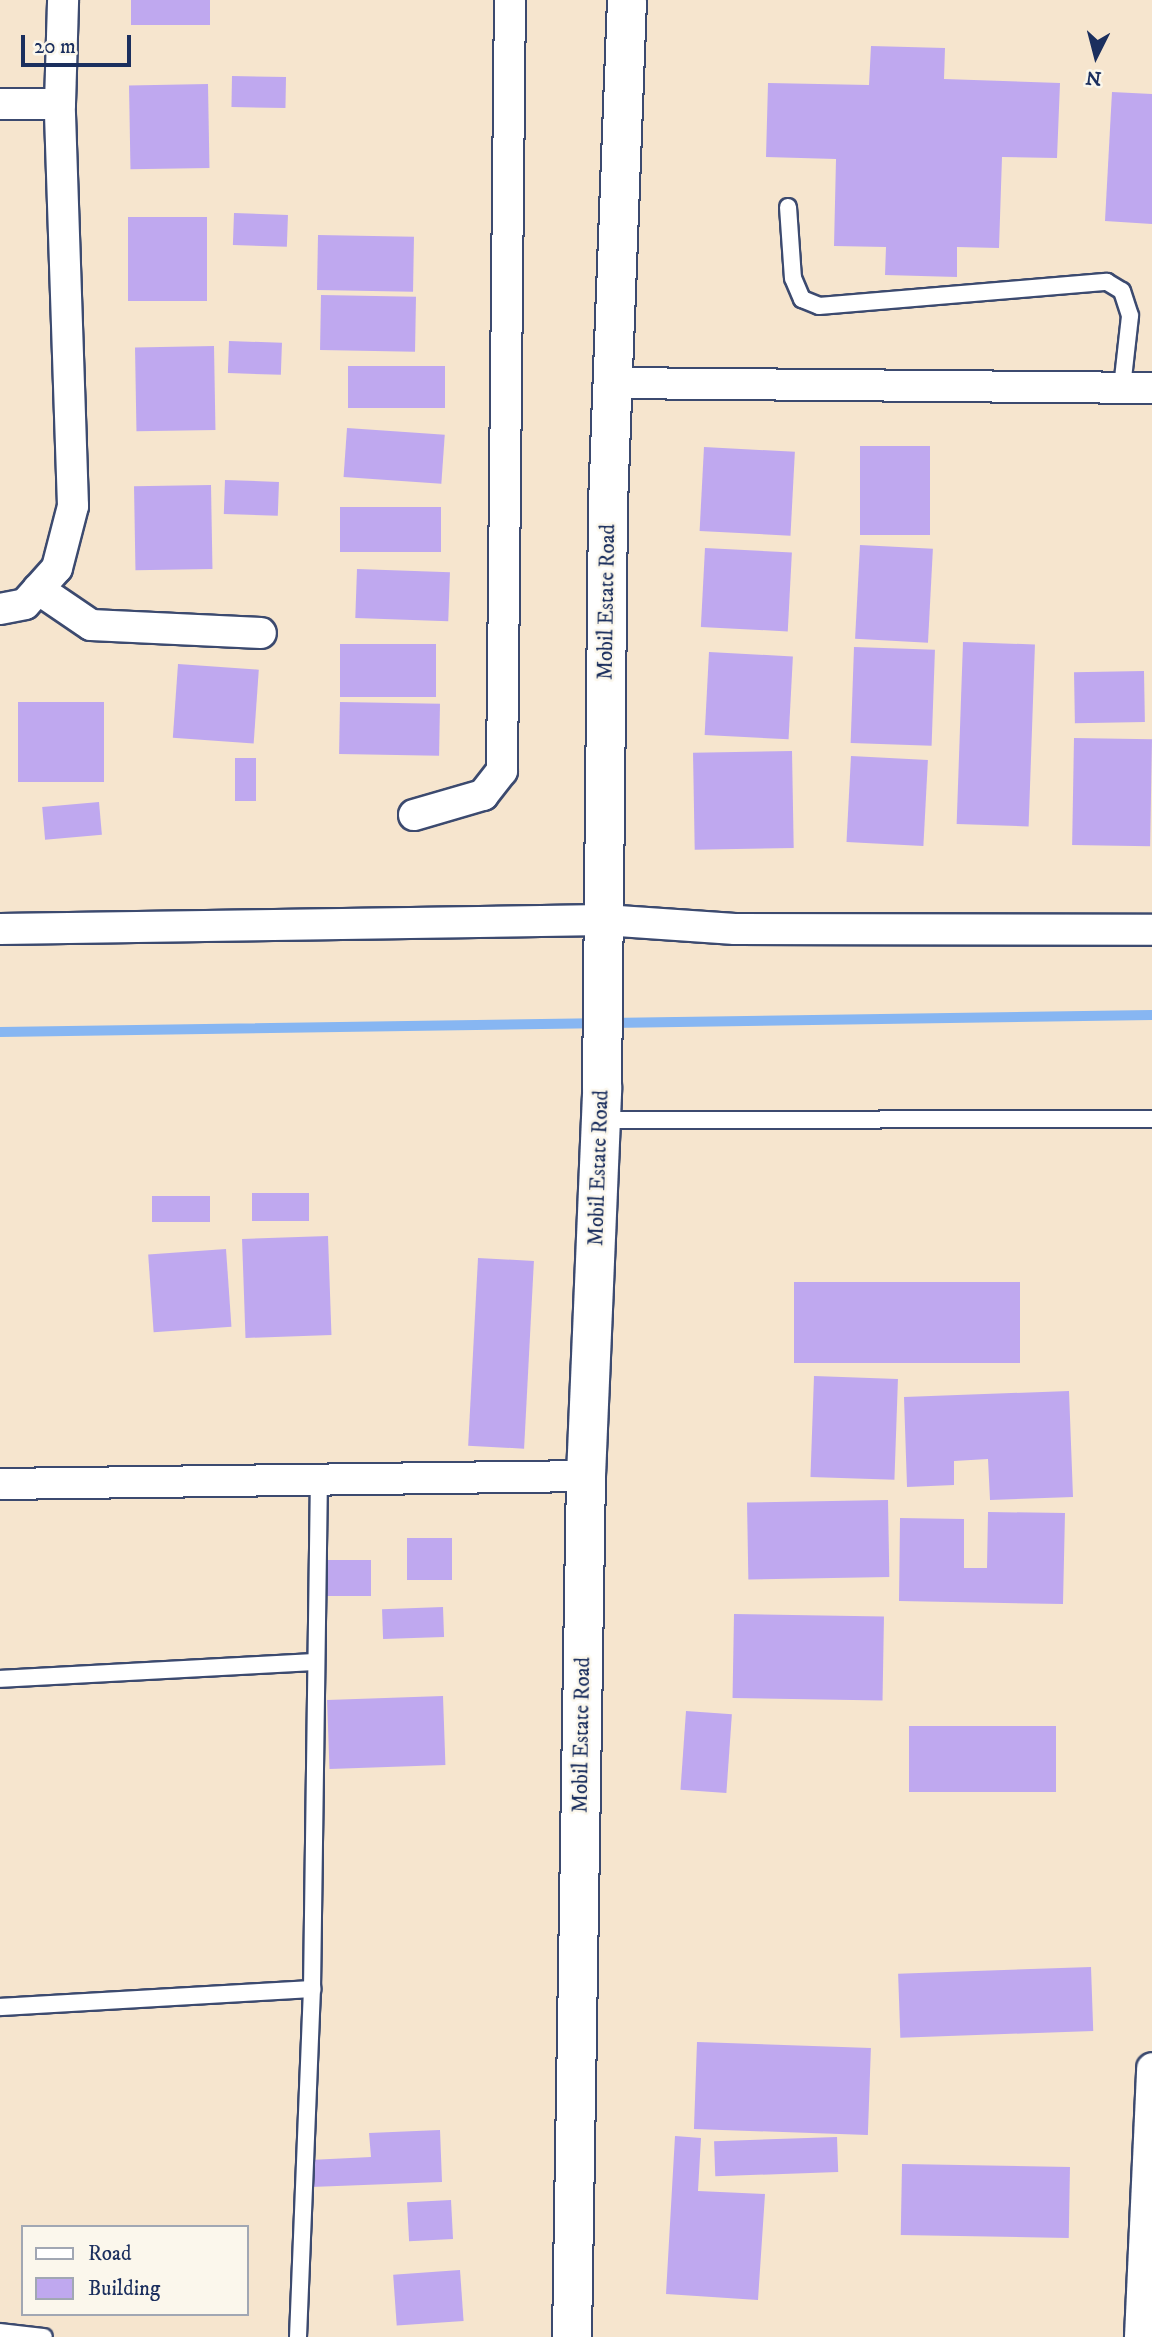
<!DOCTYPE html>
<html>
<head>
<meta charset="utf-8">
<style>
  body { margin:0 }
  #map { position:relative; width:1152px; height:2337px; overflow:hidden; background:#f6e5ce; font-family:"IM FELL DW Pica",serif }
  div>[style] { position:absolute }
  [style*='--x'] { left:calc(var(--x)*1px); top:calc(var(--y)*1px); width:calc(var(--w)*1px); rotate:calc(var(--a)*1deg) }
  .stream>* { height:10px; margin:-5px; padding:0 5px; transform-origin:5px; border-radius:5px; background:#87b6f2 }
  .building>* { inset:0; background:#bfa8ef; transform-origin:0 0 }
  .roads { filter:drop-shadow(2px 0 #3c4a6f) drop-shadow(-2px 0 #3c4a6f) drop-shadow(0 2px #3c4a6f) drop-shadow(0 -2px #3c4a6f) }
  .lane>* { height:16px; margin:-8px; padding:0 8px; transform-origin:8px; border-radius:8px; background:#fff }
  .street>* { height:30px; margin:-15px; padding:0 15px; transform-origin:15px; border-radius:15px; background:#fff }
  .secondary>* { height:38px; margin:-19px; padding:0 19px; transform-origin:19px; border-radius:19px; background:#fff }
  span { translate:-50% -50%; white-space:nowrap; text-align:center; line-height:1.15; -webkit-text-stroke:5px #fbf7ec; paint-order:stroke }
  .street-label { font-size:21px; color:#1b2f5e }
  .legend { position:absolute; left:21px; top:2225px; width:228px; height:91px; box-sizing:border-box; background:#fbf7ec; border:2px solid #a1a7b3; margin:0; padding:9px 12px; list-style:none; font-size:21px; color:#1b2f5e }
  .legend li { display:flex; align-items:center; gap:14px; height:35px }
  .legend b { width:35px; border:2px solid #a1a7b3 }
  .north { position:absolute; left:1061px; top:21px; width:70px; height:70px; -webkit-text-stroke:5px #fbf7ec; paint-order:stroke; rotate:186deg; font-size:19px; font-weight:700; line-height:28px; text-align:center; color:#1b2f5e }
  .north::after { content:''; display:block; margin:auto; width:24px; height:32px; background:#1b2f5e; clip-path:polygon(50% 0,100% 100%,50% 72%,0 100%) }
  .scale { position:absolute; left:21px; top:35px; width:110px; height:32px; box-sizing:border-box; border:4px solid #1b2f5e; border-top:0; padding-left:9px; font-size:21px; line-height:24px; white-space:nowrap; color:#1b2f5e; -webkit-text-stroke:5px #fbf7ec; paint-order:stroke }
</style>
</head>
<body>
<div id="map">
  <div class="stream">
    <i style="--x:0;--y:1032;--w:1152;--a:-0.85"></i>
  </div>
  <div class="building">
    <i style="left:131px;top:0;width:79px;height:25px"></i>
    <i style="clip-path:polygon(871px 46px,945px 48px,944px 79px,1060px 83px,1057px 158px,1002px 157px,999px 248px,957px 247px,957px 277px,885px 275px,886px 247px,834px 246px,836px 159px,766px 157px,768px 83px,869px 85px)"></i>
    <i style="left:232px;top:76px;width:54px;height:31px;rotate:1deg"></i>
    <i style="left:208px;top:84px;width:84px;height:79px;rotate:89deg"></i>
    <i style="clip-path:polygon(1112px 92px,1152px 94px,1152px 224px,1105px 221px)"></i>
    <i style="left:234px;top:213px;width:54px;height:32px;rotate:2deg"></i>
    <i style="left:128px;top:217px;width:79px;height:84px"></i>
    <i style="left:318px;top:235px;width:96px;height:55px;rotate:1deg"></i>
    <i style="left:321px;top:295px;width:95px;height:55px;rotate:1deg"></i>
    <i style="left:229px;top:341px;width:53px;height:32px;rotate:2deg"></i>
    <i style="left:214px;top:346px;width:84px;height:79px;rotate:89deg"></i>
    <i style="left:445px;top:366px;width:42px;height:97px;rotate:90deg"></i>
    <i style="left:347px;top:428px;width:98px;height:49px;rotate:4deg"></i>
    <i style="left:860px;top:446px;width:70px;height:89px"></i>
    <i style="left:704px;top:447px;width:91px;height:84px;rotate:3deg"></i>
    <i style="left:225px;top:480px;width:54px;height:34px;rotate:2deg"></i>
    <i style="left:211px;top:485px;width:84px;height:77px;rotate:89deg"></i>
    <i style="left:441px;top:507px;width:45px;height:101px;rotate:90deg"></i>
    <i style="left:860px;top:545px;width:73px;height:94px;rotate:3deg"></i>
    <i style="left:705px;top:548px;width:87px;height:79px;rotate:3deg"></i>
    <i style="left:357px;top:569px;width:93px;height:49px;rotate:2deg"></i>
    <i style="left:963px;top:642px;width:72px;height:182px;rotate:2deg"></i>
    <i style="left:436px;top:644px;width:53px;height:96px;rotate:90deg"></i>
    <i style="left:854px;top:647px;width:81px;height:96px;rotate:2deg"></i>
    <i style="left:709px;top:652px;width:84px;height:83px;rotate:3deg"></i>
    <i style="left:178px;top:664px;width:81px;height:74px;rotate:4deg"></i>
    <i style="left:1144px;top:671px;width:51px;height:70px;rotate:89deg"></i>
    <i style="left:18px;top:702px;width:86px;height:80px"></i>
    <i style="left:340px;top:702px;width:100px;height:52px;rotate:1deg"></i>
    <i style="left:1074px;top:738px;width:78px;height:107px;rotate:1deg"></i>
    <i style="left:792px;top:751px;width:97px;height:99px;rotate:89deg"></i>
    <i style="left:851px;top:756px;width:77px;height:86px;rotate:3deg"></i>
    <i style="left:235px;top:758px;width:21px;height:43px"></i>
    <i style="left:99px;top:802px;width:33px;height:57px;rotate:85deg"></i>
    <i style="left:252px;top:1193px;width:57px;height:28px"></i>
    <i style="left:210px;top:1196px;width:26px;height:58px;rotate:90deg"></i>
    <i style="left:328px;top:1236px;width:99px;height:86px;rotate:88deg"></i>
    <i style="left:226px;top:1249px;width:78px;height:78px;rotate:86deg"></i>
    <i style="left:478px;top:1258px;width:56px;height:188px;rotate:3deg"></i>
    <i style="left:794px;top:1282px;width:226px;height:81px"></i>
    <i style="left:814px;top:1376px;width:84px;height:101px;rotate:2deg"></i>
    <i style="clip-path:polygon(1069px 1391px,1073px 1497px,990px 1500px,988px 1459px,954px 1461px,954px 1485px,907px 1487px,904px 1397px)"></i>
    <i style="left:888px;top:1500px;width:77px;height:141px;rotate:89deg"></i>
    <i style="clip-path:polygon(988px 1512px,1065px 1513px,1063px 1604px,899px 1601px,900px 1518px,964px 1519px,964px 1568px,987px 1568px)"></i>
    <i style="left:407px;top:1538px;width:45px;height:42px"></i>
    <i style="left:371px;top:1560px;width:36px;height:46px;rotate:90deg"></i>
    <i style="left:443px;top:1607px;width:30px;height:61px;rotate:88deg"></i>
    <i style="left:734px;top:1614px;width:150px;height:84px;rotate:1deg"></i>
    <i style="left:443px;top:1696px;width:69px;height:116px;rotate:88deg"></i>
    <i style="left:686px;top:1711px;width:46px;height:79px;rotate:4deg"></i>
    <i style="left:909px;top:1726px;width:147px;height:66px"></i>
    <i style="left:1091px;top:1967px;width:64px;height:193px;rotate:88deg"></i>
    <i style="left:697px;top:2042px;width:174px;height:87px;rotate:2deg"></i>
    <i style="clip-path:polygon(440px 2130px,442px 2182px,311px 2187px,310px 2160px,371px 2157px,369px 2133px)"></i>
    <i style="clip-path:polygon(675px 2136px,701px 2138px,698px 2191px,765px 2194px,758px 2300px,666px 2294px)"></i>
    <i style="left:837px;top:2137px;width:35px;height:123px;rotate:88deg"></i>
    <i style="left:902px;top:2164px;width:168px;height:71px;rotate:1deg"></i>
    <i style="left:451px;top:2200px;width:39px;height:44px;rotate:87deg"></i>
    <i style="left:460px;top:2270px;width:51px;height:67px;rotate:86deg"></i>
  </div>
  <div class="roads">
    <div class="lane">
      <i style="--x:788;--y:207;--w:71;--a:86"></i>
      <i style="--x:793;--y:278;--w:23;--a:67"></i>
      <i style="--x:802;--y:299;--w:18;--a:22"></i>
      <i style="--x:819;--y:306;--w:289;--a:-4.8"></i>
      <i style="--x:1107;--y:282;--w:17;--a:31"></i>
      <i style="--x:1122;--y:291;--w:26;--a:72"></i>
      <i style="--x:1130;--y:316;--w:71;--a:96.4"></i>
      <i style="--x:601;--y:1120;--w:551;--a:-0.1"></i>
      <i style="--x:0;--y:1679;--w:316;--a:-3.1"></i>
      <i style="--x:0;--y:2007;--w:313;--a:-3.3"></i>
      <i style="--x:0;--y:2332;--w:44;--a:6.5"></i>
      <i style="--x:298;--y:2337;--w:348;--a:-87.7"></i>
      <i style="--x:312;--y:1989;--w:511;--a:-89.22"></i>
    </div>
    <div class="street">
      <i style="--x:0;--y:104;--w:60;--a:0"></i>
      <i style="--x:613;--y:383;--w:539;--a:0.53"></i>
      <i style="--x:38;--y:589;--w:64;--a:34.2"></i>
      <i style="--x:91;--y:625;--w:170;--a:2.7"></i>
      <i style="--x:0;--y:609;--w:25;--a:-11"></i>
      <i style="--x:25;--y:604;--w:48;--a:-48.4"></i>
      <i style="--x:57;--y:568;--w:64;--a:-75.5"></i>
      <i style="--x:73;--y:506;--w:402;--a:-91.9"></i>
      <i style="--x:60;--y:104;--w:104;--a:-88.3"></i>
      <i style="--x:414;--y:815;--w:72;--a:-16.2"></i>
      <i style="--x:483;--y:795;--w:31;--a:-52"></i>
      <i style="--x:502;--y:771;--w:771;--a:-89.41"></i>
      <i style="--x:0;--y:929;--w:604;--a:-0.85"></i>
      <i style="--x:604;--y:920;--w:131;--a:3.9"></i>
      <i style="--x:735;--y:929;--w:417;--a:0.1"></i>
      <i style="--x:0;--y:1484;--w:586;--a:-0.78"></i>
      <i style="--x:1140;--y:2337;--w:269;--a:-87.4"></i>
    </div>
    <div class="secondary">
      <i style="--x:572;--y:2337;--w:861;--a:-89.07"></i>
      <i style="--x:586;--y:1476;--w:388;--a:-87.6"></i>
      <i style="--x:602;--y:1088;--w:584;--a:-89.41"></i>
      <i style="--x:608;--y:504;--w:504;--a:-87.84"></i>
    </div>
  </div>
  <div class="street-label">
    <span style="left:607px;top:602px;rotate:-89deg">Mobil Estate Road</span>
    <span style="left:599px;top:1168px;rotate:-88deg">Mobil Estate Road</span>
    <span style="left:582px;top:1735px;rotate:-89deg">Mobil Estate Road</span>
  </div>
  <ul class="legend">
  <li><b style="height:9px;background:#fff"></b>Road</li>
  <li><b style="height:19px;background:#bfa8ef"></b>Building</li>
  </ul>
  <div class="north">N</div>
  <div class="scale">20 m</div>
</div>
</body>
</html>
